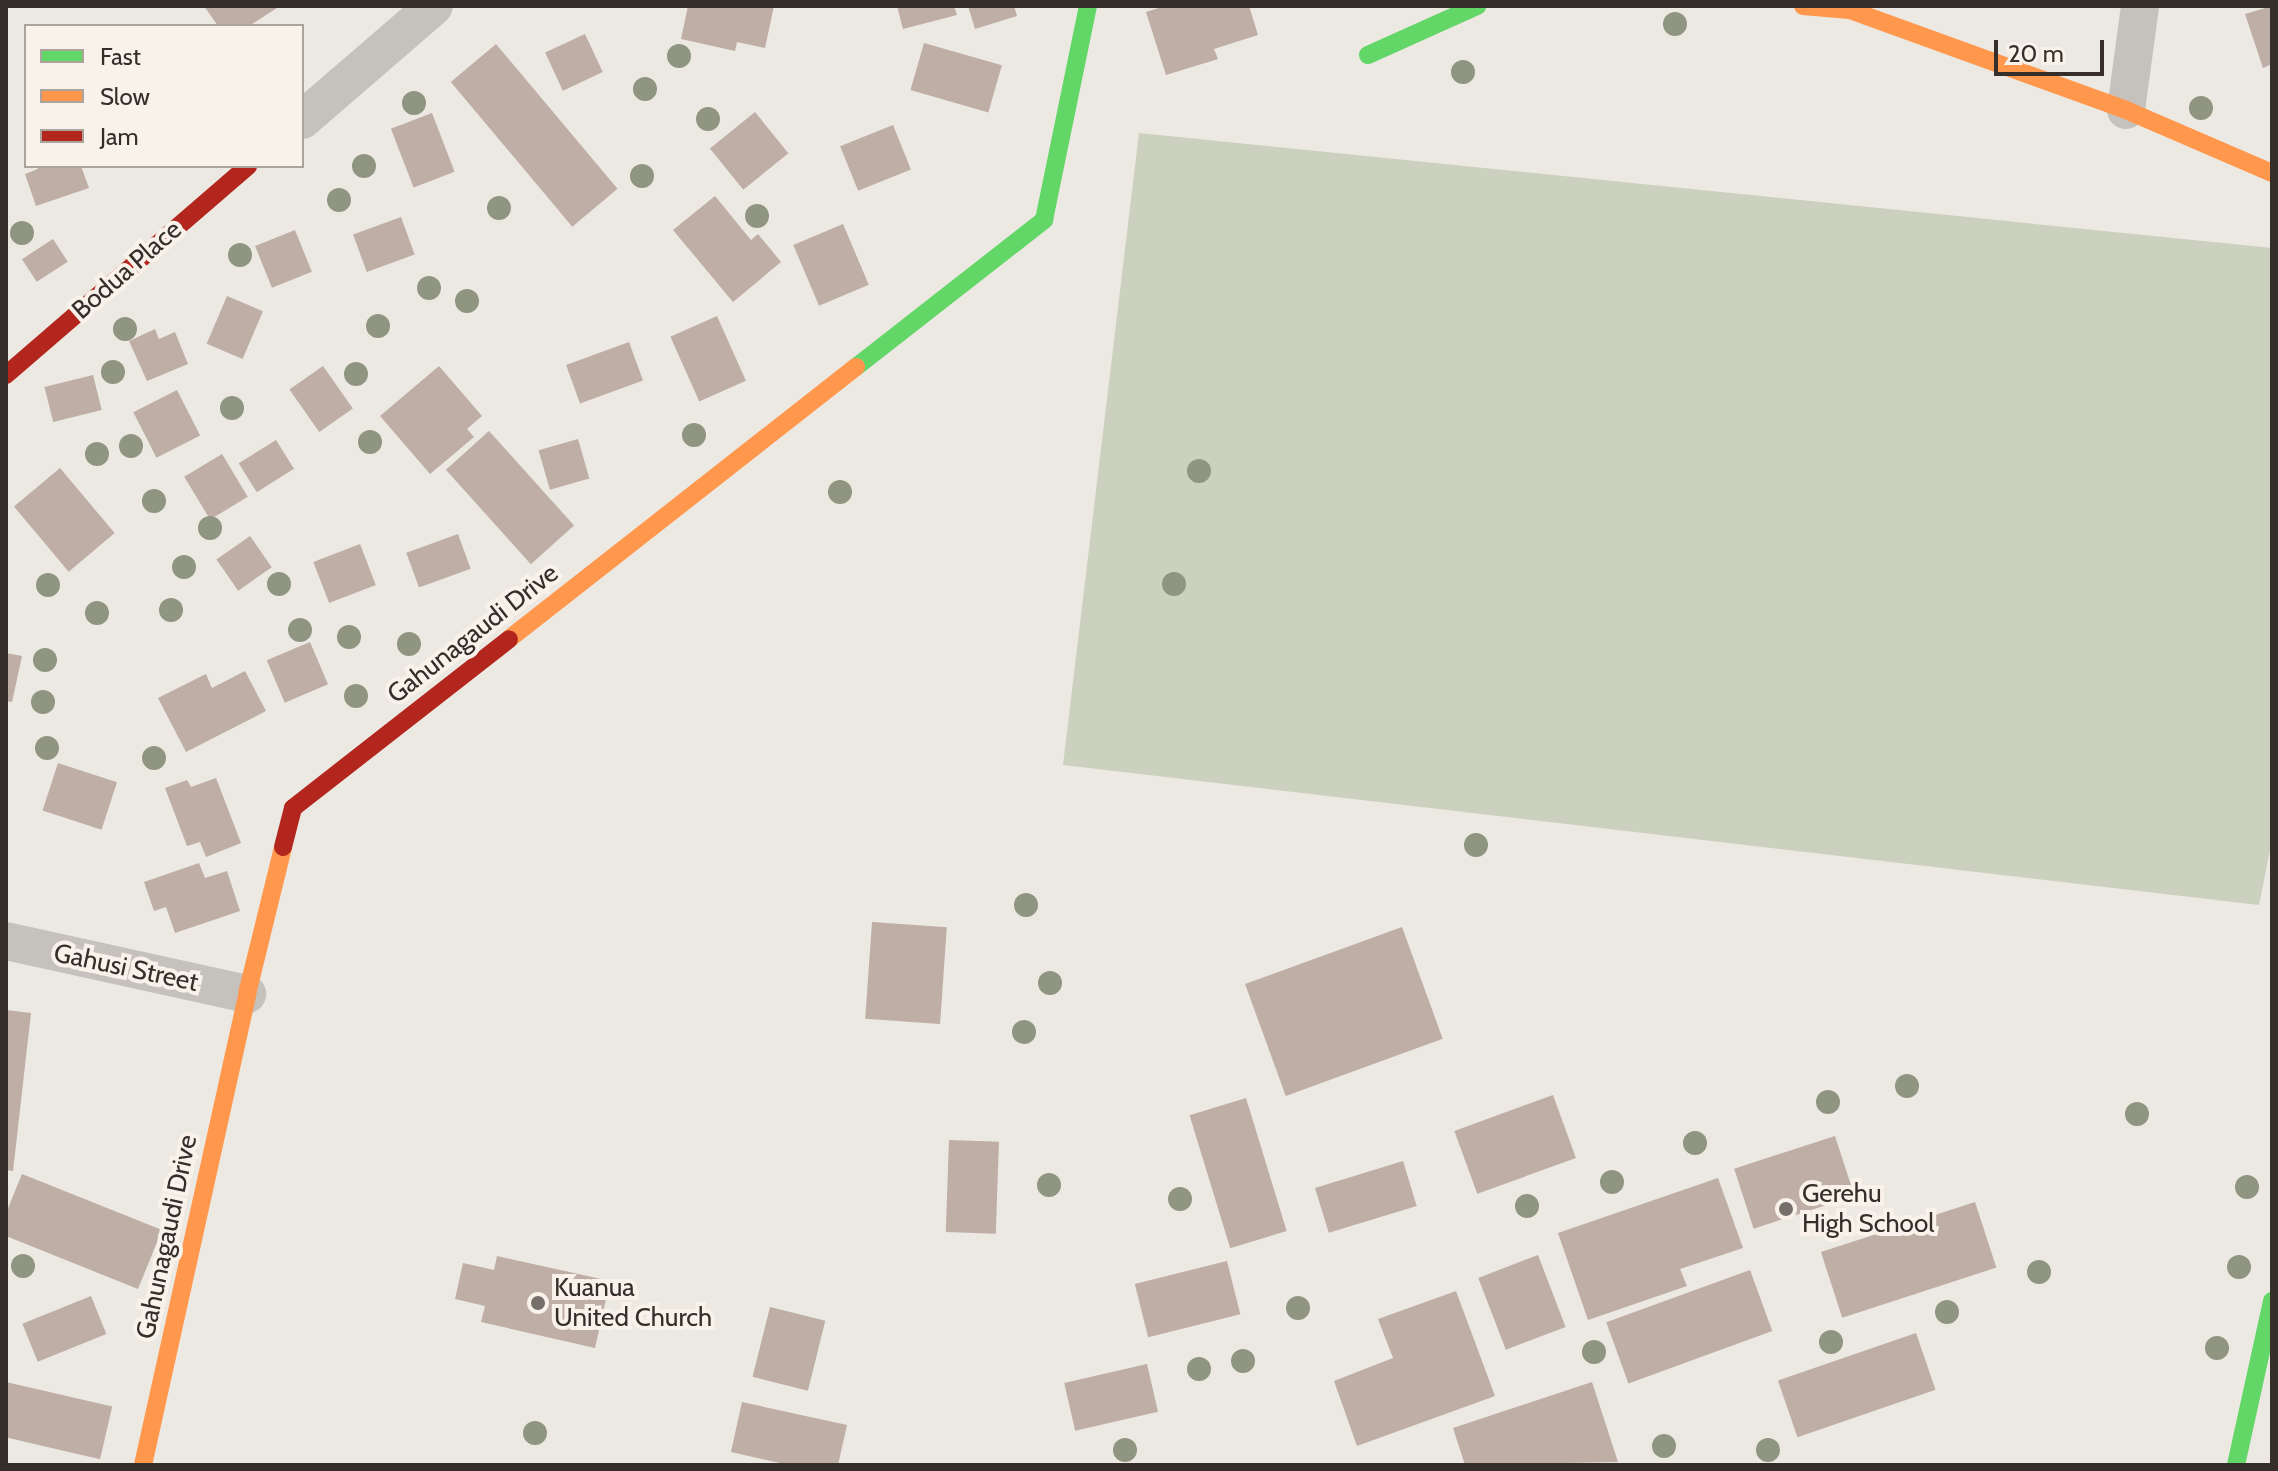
<!DOCTYPE html>
<html>
<head>
<meta charset="utf-8">
<style>
  body { margin:0 }
  #map { position:relative; width:2278px; height:1471px; overflow:hidden; background:#ece8e2; font-family:Cabin,sans-serif }
  div>[style] { position:absolute }
  [style*='--x'] { left:calc(var(--x)*1px); top:calc(var(--y)*1px); width:calc(var(--w)*1px); rotate:calc(var(--a)*1deg) }
  .green>* { inset:0; background:#ccd0be }
  .building>* { inset:0; background:#beaea6; transform-origin:0 0 }
  .street>* { height:38px; margin:-19px; padding:0 19px; transform-origin:19px; border-radius:19px; background:#c5c1bc }
  .fast>* { height:18px; margin:-9px; padding:0 9px; transform-origin:9px; border-radius:9px; background:#63d668 }
  .slow>* { height:18px; margin:-9px; padding:0 9px; transform-origin:9px; border-radius:9px; background:#ff974d }
  .jam>* { height:18px; margin:-9px; padding:0 9px; transform-origin:9px; border-radius:9px; background:#b3261e }
  .trees>* { width:24px; height:24px; margin:-12px; border-radius:50%; background:#8f9580 }
  .dots>* { width:22px; height:22px; translate:-50% -50%; box-sizing:border-box; border:4px solid #f8f2ea; border-radius:50% }
  span { translate:-50% -50%; white-space:nowrap; text-align:center; line-height:1.15; -webkit-text-stroke:8px #f8f2ea; paint-order:stroke }
  .street-label { font-size:26px; color:#352e2a }
  .poi-label { font-size:26px; color:#352e2a }
  .left { translate:0 -50%; text-align:left }
  .frame { position:absolute; inset:0; border:8px solid #352e2a; pointer-events:none }
  .legend { position:absolute; left:24px; top:24px; width:280px; height:144px; box-sizing:border-box; background:#f8f2ea; border:2px solid #aaa49d; margin:0; padding:10px 14px; list-style:none; font-size:24px; color:#352e2a }
  .legend li { display:flex; align-items:center; gap:16px; height:40px }
  .legend b { width:40px; border:2px solid #aaa49d }
  .scale { position:absolute; left:1994px; top:40px; width:110px; height:36px; box-sizing:border-box; border:4px solid #352e2a; border-top:0; padding-left:10px; font-size:24px; line-height:28px; white-space:nowrap; color:#352e2a; -webkit-text-stroke:6px #f8f2ea; paint-order:stroke }
</style>
</head>
<body>
<div id="map">
  <div class="green">
    <i style="clip-path:polygon(1139px 133px,2272px 248px,2272px 840px,2259px 905px,1063px 765px)"></i>
  </div>
  <div class="building">
    <i style="clip-path:polygon(204px 6px,280px 6px,249px 26px,218px 26px)"></i>
    <i style="clip-path:polygon(688px 6px,774px 6px,765px 48px,737px 42px,735px 51px,681px 39px)"></i>
    <i style="clip-path:polygon(897px 6px,954px 6px,957px 15px,903px 29px)"></i>
    <i style="clip-path:polygon(968px 6px,1014px 6px,1017px 16px,975px 29px)"></i>
    <i style="clip-path:polygon(1165px 6px,1249px 6px,1258px 35px,1214px 49px,1218px 59px,1166px 75px,1146px 12px)"></i>
    <i style="clip-path:polygon(2272px 6px,2272px 64px,2263px 68px,2245px 14px)"></i>
    <i style="left:585px;top:34px;width:42px;height:44px;rotate:65deg"></i>
    <i style="left:924px;top:43px;width:81px;height:49px;rotate:16deg"></i>
    <i style="left:496px;top:44px;width:189px;height:59px;rotate:50deg"></i>
    <i style="left:755px;top:112px;width:53px;height:58px;rotate:51deg"></i>
    <i style="left:432px;top:113px;width:63px;height:44px;rotate:69deg"></i>
    <i style="left:893px;top:125px;width:48px;height:57px;rotate:68deg"></i>
    <i style="clip-path:polygon(37px 166px,81px 166px,89px 188px,36px 206px,25px 174px,38px 169px)"></i>
    <i style="clip-path:polygon(715px 196px,751px 240px,758px 234px,781px 262px,733px 302px,673px 230px)"></i>
    <i style="left:401px;top:217px;width:40px;height:51px;rotate:70deg"></i>
    <i style="left:843px;top:224px;width:66px;height:54px;rotate:67deg"></i>
    <i style="left:295px;top:230px;width:45px;height:43px;rotate:68deg"></i>
    <i style="left:53px;top:239px;width:27px;height:37px;rotate:57deg"></i>
    <i style="left:227px;top:296px;width:39px;height:52px;rotate:23deg"></i>
    <i style="left:717px;top:316px;width:71px;height:51px;rotate:66deg"></i>
    <i style="clip-path:polygon(155px 329px,159px 339px,175px 332px,188px 364px,147px 381px,129px 341px)"></i>
    <i style="left:629px;top:342px;width:41px;height:67px;rotate:70deg"></i>
    <i style="left:323px;top:366px;width:52px;height:41px;rotate:55deg"></i>
    <i style="clip-path:polygon(439px 366px,482px 416px,467px 429px,474px 437px,430px 474px,380px 416px)"></i>
    <i style="left:93px;top:375px;width:36px;height:50px;rotate:76deg"></i>
    <i style="left:177px;top:390px;width:51px;height:49px;rotate:63deg"></i>
    <i style="left:489px;top:431px;width:127px;height:58px;rotate:48deg"></i>
    <i style="left:578px;top:439px;width:41px;height:41px;rotate:74deg"></i>
    <i style="left:276px;top:440px;width:34px;height:44px;rotate:58deg"></i>
    <i style="left:222px;top:454px;width:50px;height:44px;rotate:59deg"></i>
    <i style="left:60px;top:468px;width:85px;height:60px;rotate:50deg"></i>
    <i style="left:458px;top:534px;width:37px;height:55px;rotate:70deg"></i>
    <i style="left:250px;top:536px;width:38px;height:41px;rotate:55deg"></i>
    <i style="left:360px;top:544px;width:44px;height:50px;rotate:69deg"></i>
    <i style="left:310px;top:642px;width:46px;height:47px;rotate:67deg"></i>
    <i style="clip-path:polygon(6px 653px,22px 656px,12px 702px,6px 701px)"></i>
    <i style="clip-path:polygon(245px 671px,266px 711px,186px 752px,158px 698px,206px 674px,212px 688px)"></i>
    <i style="left:58px;top:763px;width:62px;height:50px;rotate:18deg"></i>
    <i style="clip-path:polygon(216px 778px,241px 843px,206px 857px,200px 842px,187px 846px,165px 788px,187px 780px,191px 787px)"></i>
    <i style="clip-path:polygon(199px 863px,205px 878px,227px 871px,240px 911px,175px 933px,166px 907px,154px 911px,144px 882px)"></i>
    <i style="left:872px;top:922px;width:75px;height:97px;rotate:4deg"></i>
    <i style="left:1402px;top:927px;width:119px;height:167px;rotate:70deg"></i>
    <i style="clip-path:polygon(6px 1010px,31px 1013px,13px 1171px,6px 1170px)"></i>
    <i style="left:1553px;top:1095px;width:67px;height:105px;rotate:70deg"></i>
    <i style="left:1246px;top:1098px;width:139px;height:59px;rotate:73deg"></i>
    <i style="left:1835px;top:1136px;width:63px;height:106px;rotate:72deg"></i>
    <i style="left:949px;top:1140px;width:50px;height:92px;rotate:2deg"></i>
    <i style="left:1403px;top:1161px;width:47px;height:92px;rotate:73deg"></i>
    <i style="clip-path:polygon(22px 1174px,162px 1230px,138px 1289px,6px 1236px,6px 1213px)"></i>
    <i style="clip-path:polygon(1718px 1178px,1743px 1248px,1680px 1269px,1687px 1286px,1588px 1320px,1558px 1233px)"></i>
    <i style="left:1975px;top:1202px;width:69px;height:162px;rotate:72deg"></i>
    <i style="left:1538px;top:1255px;width:77px;height:64px;rotate:69deg"></i>
    <i style="clip-path:polygon(497px 1256px,610px 1281px,595px 1348px,481px 1322px,485px 1306px,455px 1299px,463px 1263px,494px 1270px)"></i>
    <i style="left:1227px;top:1261px;width:55px;height:95px;rotate:76deg"></i>
    <i style="left:1750px;top:1270px;width:65px;height:153px;rotate:70deg"></i>
    <i style="clip-path:polygon(1456px 1291px,1495px 1396px,1357px 1446px,1334px 1381px,1393px 1358px,1378px 1319px)"></i>
    <i style="left:91px;top:1296px;width:41px;height:74px;rotate:68deg"></i>
    <i style="left:770px;top:1307px;width:57px;height:72px;rotate:14deg"></i>
    <i style="left:1916px;top:1333px;width:60px;height:146px;rotate:71deg"></i>
    <i style="left:1147px;top:1364px;width:49px;height:85px;rotate:77deg"></i>
    <i style="left:6px;top:1382px;width:109px;height:54px;rotate:13deg"></i>
    <i style="clip-path:polygon(1592px 1382px,1618px 1462px,1465px 1465px,1453px 1428px)"></i>
    <i style="clip-path:polygon(742px 1402px,847px 1425px,838px 1465px,789px 1465px,731px 1452px)"></i>
  </div>
  <div class="street">
    <i style="--x:2126;--y:110;--w:105;--a:-82.3"></i>
    <i style="--x:302;--y:120;--w:174;--a:-40.8"></i>
    <i style="--x:6;--y:941;--w:247;--a:12.4"></i>
  </div>
  <div class="fast">
    <i style="--x:1368;--y:55;--w:120;--a:-24.2"></i>
    <i style="--x:856;--y:367;--w:239;--a:-38"></i>
    <i style="--x:1044;--y:220;--w:218;--a:-78.4"></i>
    <i style="--x:2236;--y:1465;--w:168;--a:-77.6"></i>
  </div>
  <div class="slow">
    <i style="--x:1803;--y:6;--w:47;--a:4.9"></i>
    <i style="--x:1850;--y:10;--w:294;--a:19.9"></i>
    <i style="--x:2126;--y:110;--w:159;--a:23.3"></i>
    <i style="--x:509;--y:639;--w:441;--a:-38.1"></i>
    <i style="--x:143;--y:1465;--w:482;--a:-77.5"></i>
    <i style="--x:247;--y:994;--w:151;--a:-76.2"></i>
  </div>
  <div class="jam">
    <i style="--x:6;--y:375;--w:320;--a:-40.8"></i>
    <i style="--x:283;--y:847;--w:40;--a:-75.6"></i>
    <i style="--x:293;--y:808;--w:274;--a:-38"></i>
  </div>
  <div class="trees">
    <i style="left:1675px;top:24px"></i>
    <i style="left:679px;top:56px"></i>
    <i style="left:1463px;top:72px"></i>
    <i style="left:645px;top:89px"></i>
    <i style="left:414px;top:103px"></i>
    <i style="left:2201px;top:108px"></i>
    <i style="left:708px;top:119px"></i>
    <i style="left:364px;top:166px"></i>
    <i style="left:642px;top:176px"></i>
    <i style="left:339px;top:200px"></i>
    <i style="left:499px;top:208px"></i>
    <i style="left:757px;top:216px"></i>
    <i style="left:22px;top:233px"></i>
    <i style="left:240px;top:255px"></i>
    <i style="left:429px;top:288px"></i>
    <i style="left:467px;top:301px"></i>
    <i style="left:378px;top:326px"></i>
    <i style="left:125px;top:329px"></i>
    <i style="left:113px;top:372px"></i>
    <i style="left:356px;top:374px"></i>
    <i style="left:232px;top:408px"></i>
    <i style="left:694px;top:435px"></i>
    <i style="left:370px;top:442px"></i>
    <i style="left:131px;top:446px"></i>
    <i style="left:97px;top:454px"></i>
    <i style="left:1199px;top:471px"></i>
    <i style="left:840px;top:492px"></i>
    <i style="left:154px;top:501px"></i>
    <i style="left:210px;top:528px"></i>
    <i style="left:184px;top:567px"></i>
    <i style="left:279px;top:584px"></i>
    <i style="left:1174px;top:584px"></i>
    <i style="left:48px;top:585px"></i>
    <i style="left:171px;top:610px"></i>
    <i style="left:97px;top:613px"></i>
    <i style="left:300px;top:630px"></i>
    <i style="left:349px;top:637px"></i>
    <i style="left:409px;top:644px"></i>
    <i style="left:45px;top:660px"></i>
    <i style="left:356px;top:696px"></i>
    <i style="left:43px;top:702px"></i>
    <i style="left:47px;top:748px"></i>
    <i style="left:154px;top:758px"></i>
    <i style="left:1476px;top:845px"></i>
    <i style="left:1026px;top:905px"></i>
    <i style="left:1050px;top:983px"></i>
    <i style="left:1024px;top:1032px"></i>
    <i style="left:1907px;top:1086px"></i>
    <i style="left:1828px;top:1102px"></i>
    <i style="left:2137px;top:1114px"></i>
    <i style="left:1695px;top:1143px"></i>
    <i style="left:1612px;top:1182px"></i>
    <i style="left:1049px;top:1185px"></i>
    <i style="left:2247px;top:1187px"></i>
    <i style="left:1180px;top:1199px"></i>
    <i style="left:1527px;top:1206px"></i>
    <i style="left:23px;top:1266px"></i>
    <i style="left:2239px;top:1267px"></i>
    <i style="left:2039px;top:1272px"></i>
    <i style="left:1298px;top:1308px"></i>
    <i style="left:1947px;top:1312px"></i>
    <i style="left:1831px;top:1342px"></i>
    <i style="left:2217px;top:1348px"></i>
    <i style="left:1594px;top:1352px"></i>
    <i style="left:1243px;top:1361px"></i>
    <i style="left:1199px;top:1369px"></i>
    <i style="left:535px;top:1433px"></i>
    <i style="left:1664px;top:1446px"></i>
    <i style="left:1125px;top:1450px"></i>
    <i style="left:1768px;top:1450px"></i>
  </div>
  <div class="dots">
    <i style="left:1786px;top:1209px;background:#756f6a"></i>
    <i style="left:538px;top:1303px;background:#756f6a"></i>
  </div>
  <div class="street-label">
    <span style="left:127px;top:270px;rotate:-41deg">Bodua Place</span>
    <span style="left:473px;top:634px;rotate:-38deg">Gahunagaudi Drive</span>
    <span style="left:126px;top:968px;rotate:12deg">Gahusi Street</span>
    <span style="left:167px;top:1237px;rotate:-78deg">Gahunagaudi Drive</span>
  </div>
  <div class="poi-label">
    <span class="left" style="left:1802px;top:1209px">Gerehu<br>High School</span>
    <span class="left" style="left:554px;top:1303px">Kuanua<br>United Church</span>
  </div>
  <div class="frame"></div>
  <ul class="legend">
  <li><b style="height:10px;background:#63d668"></b>Fast</li>
  <li><b style="height:10px;background:#ff974d"></b>Slow</li>
  <li><b style="height:10px;background:#b3261e"></b>Jam</li>
  </ul>
  <div class="scale">20 m</div>
</div>
</body>
</html>
